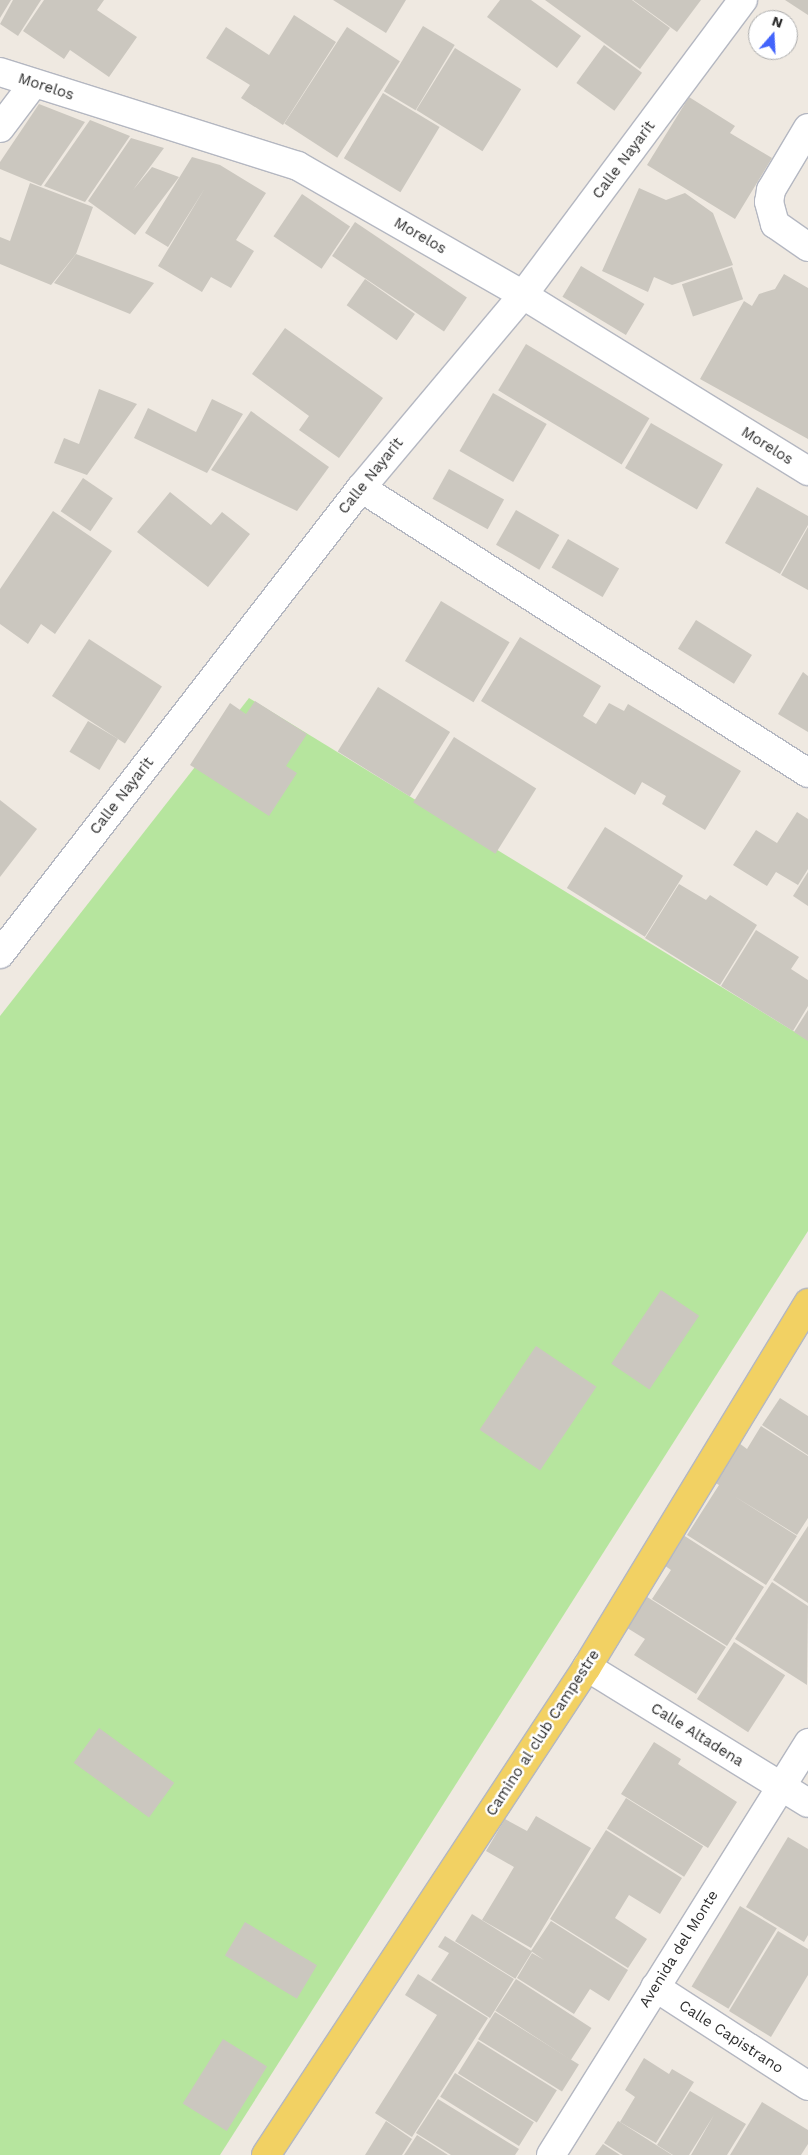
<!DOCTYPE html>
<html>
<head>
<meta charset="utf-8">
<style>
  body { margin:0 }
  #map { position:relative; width:808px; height:2155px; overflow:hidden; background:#efe9e1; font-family:"Work Sans",sans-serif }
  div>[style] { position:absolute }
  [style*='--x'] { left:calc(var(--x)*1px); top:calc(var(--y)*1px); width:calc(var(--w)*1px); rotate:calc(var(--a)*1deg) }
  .green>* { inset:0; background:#b6e59e }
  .building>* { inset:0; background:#cbc7bf; transform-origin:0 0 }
  .roads { filter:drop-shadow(1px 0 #b4b7c1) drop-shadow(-1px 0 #b4b7c1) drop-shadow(0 1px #b4b7c1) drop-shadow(0 -1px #b4b7c1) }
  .minor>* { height:28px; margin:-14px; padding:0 14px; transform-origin:14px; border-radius:14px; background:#fff }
  .major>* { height:28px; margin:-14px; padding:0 14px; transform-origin:14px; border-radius:14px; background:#f2d163 }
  span { translate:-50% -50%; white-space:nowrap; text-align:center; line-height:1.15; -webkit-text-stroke:5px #fff; paint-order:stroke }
  .street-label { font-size:15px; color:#2e2e2e }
  .north { position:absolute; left:748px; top:10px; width:50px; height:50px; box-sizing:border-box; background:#fff; border:1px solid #ababab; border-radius:50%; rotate:19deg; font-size:14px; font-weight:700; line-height:20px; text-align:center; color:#2e2e2e }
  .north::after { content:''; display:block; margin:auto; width:18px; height:22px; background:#4264fb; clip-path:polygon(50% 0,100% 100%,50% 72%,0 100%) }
</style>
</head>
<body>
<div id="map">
  <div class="green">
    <i style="clip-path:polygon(249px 698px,808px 1040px,808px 1231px,220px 2155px,0 2155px,0 1016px)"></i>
  </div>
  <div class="building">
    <i style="clip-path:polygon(0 0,11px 0,0 18px)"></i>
    <i style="clip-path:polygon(13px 0,41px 0,18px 36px,0 24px)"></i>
    <i style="clip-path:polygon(44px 0,104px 0,97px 10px,137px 37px,109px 77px,70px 50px,64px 59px,23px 31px)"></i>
    <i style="clip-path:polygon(333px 0,406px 0,386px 33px)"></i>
    <i style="clip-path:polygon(500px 0,531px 0,581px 36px,557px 68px,487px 17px)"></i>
    <i style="clip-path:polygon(545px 0,632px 0,670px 28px,640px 69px)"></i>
    <i style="clip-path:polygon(633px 0,701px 0,677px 32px)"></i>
    <i style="clip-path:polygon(785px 0,808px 0,808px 15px)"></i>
    <i style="clip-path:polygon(294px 15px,336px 42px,283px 125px,241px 98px,250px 85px,206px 58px,226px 27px,269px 55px)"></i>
    <i style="left:423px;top:26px;width:37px;height:76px;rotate:31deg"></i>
    <i style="left:347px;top:27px;width:63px;height:115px;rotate:33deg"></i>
    <i style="left:604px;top:45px;width:47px;height:47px;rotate:36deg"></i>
    <i style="left:455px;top:48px;width:78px;height:73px;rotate:32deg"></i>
    <i style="left:383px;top:93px;width:66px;height:76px;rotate:31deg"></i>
    <i style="clip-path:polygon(689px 97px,735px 126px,730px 133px,772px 158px,735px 219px,647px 165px)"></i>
    <i style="clip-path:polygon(39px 104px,85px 122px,41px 186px,0 169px,0 162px)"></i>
    <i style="clip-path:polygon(90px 120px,130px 136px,85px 202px,44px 186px)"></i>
    <i style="clip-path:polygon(131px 138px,164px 148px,133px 190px,152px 167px,179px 177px,135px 235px,88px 201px)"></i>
    <i style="clip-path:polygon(192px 157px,220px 165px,266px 193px,236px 240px,254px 251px,231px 288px,211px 277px,202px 292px,158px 266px,205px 188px,168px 247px,145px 233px)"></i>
    <i style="clip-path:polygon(30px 183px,93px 207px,76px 254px,51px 285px,0 264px,0 237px,10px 241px)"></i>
    <i style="clip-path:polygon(639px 188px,666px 200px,685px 193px,713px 213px,733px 265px,672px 285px,654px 277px,648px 292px,602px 271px)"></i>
    <i style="left:302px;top:194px;width:58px;height:51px;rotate:34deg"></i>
    <i style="left:355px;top:222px;width:135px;height:41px;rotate:34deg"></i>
    <i style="clip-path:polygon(76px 254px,154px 283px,130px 314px,54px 283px)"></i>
    <i style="left:581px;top:266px;width:74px;height:36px;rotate:31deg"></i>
    <i style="left:732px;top:267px;width:34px;height:53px;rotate:71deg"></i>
    <i style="clip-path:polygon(784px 274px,808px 288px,808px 439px,700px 379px,744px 301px,752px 306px,759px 294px,775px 289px)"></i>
    <i style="left:365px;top:279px;width:61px;height:32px;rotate:35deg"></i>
    <i style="clip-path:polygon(285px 328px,383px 398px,339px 458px,299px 430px,309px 416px,252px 374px)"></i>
    <i style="left:526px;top:344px;width:144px;height:54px;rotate:31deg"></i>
    <i style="clip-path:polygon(99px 389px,137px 404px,87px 475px,54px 463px,64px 438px,79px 444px)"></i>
    <i style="left:493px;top:393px;width:62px;height:67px;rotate:30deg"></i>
    <i style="clip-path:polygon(212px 399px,243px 414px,207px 473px,134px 438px,148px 408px,196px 432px)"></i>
    <i style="clip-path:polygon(251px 411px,329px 467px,297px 511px,211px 470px)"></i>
    <i style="left:651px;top:423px;width:83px;height:52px;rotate:30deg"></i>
    <i style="left:449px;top:469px;width:63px;height:34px;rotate:29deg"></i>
    <i style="left:83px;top:478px;width:36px;height:40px;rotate:34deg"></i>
    <i style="clip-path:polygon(757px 487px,808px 516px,808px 525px,780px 574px,725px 543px)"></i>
    <i style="clip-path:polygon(170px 492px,211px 525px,222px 512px,250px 534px,208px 587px,137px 532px)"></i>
    <i style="left:516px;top:510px;width:50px;height:40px;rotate:30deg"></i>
    <i style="clip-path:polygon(53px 511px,112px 551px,55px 634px,41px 624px,28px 644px,0 624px,0 589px)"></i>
    <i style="clip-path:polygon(808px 527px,808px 590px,781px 575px)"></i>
    <i style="left:568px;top:539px;width:59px;height:33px;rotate:30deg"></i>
    <i style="left:441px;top:601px;width:80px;height:70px;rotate:31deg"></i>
    <i style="left:696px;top:620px;width:66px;height:34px;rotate:32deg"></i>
    <i style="clip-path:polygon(520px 637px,601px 686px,583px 716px,596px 724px,609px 703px,624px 711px,628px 704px,741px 771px,705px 830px,662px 804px,666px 796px,642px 782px,635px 795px,481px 701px)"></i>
    <i style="left:89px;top:639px;width:87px;height:68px;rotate:33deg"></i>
    <i style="clip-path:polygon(803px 672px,808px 676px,808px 732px,778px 714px)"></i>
    <i style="left:378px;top:687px;width:85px;height:76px;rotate:32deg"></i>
    <i style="clip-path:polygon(255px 701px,307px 734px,286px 766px,297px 773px,269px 816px,190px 765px,230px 703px,246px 714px)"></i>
    <i style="left:88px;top:721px;width:35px;height:36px;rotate:31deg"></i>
    <i style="left:454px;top:737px;width:97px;height:77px;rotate:32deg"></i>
    <i style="clip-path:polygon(0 800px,37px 829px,0 877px)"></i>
    <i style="clip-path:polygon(797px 812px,808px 819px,808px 869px,798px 885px,776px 872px,767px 886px,733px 865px,756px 830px,777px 843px)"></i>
    <i style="left:605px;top:827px;width:92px;height:72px;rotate:32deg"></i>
    <i style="clip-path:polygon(808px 872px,808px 906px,793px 896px)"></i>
    <i style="clip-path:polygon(679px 884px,706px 900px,710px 895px,757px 925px,720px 985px,645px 938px)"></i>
    <i style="clip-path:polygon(756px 930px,799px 957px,791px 969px,808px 980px,808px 1006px,793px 1031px,721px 986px)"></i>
    <i style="clip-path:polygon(808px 1010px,808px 1041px,794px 1032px)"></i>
    <i style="left:661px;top:1290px;width:46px;height:89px;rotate:34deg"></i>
    <i style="left:536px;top:1346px;width:73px;height:101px;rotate:34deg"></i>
    <i style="clip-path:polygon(780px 1398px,808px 1416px,808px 1455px,762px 1425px)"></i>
    <i style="clip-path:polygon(761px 1426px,808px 1456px,808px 1518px,797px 1535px,734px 1496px,797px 1536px,766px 1585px,687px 1535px,719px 1485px,714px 1482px,739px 1443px,747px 1449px)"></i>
    <i style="clip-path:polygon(808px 1526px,808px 1603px,773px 1580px)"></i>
    <i style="clip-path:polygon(680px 1533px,764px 1587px,727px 1646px,652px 1599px,671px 1570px,661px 1563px)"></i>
    <i style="clip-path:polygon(772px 1582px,808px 1606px,807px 1685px,735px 1639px)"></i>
    <i style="clip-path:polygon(644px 1595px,726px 1647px,696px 1694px,634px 1655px,645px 1639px,624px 1626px)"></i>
    <i style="left:734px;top:1642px;width:61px;height:68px;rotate:33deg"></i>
    <i style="left:99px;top:1728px;width:93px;height:43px;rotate:36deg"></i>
    <i style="clip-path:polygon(654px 1742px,681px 1759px,678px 1764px,737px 1802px,708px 1848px,621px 1794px)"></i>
    <i style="left:626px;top:1798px;width:91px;height:36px;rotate:32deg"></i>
    <i style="clip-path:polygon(536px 1816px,591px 1848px,531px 1948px,482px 1920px,514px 1867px,486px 1851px,505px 1819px,527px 1831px)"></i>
    <i style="clip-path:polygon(606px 1830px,682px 1878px,660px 1914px,629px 1895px,615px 1918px,647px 1939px,628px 1968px,550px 1919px)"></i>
    <i style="clip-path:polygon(788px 1837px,808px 1849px,808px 1935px,804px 1942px,746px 1907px)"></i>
    <i style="left:740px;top:1906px;width:43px;height:94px;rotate:31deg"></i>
    <i style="left:472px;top:1914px;width:71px;height:32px;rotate:32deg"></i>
    <i style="clip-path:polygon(551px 1921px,628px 1970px,609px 2001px,590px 1989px,574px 2014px,517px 1978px,532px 1953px,544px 1960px,531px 1951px)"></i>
    <i style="left:245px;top:1922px;width:84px;height:39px;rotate:31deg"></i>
    <i style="clip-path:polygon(778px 1931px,808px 1949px,808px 1975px,771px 2037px,729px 2011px)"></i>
    <i style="clip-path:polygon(445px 1936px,514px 1979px,490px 2018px,431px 1980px,449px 1953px,438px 1947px)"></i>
    <i style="clip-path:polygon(418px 1974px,488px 2018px,412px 2137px,375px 2113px,437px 2015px,405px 1995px)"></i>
    <i style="left:516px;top:1979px;width:90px;height:38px;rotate:33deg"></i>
    <i style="left:495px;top:2012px;width:99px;height:32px;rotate:32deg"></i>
    <i style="left:223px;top:2039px;width:52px;height:76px;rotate:32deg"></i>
    <i style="left:478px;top:2041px;width:93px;height:38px;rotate:32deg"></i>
    <i style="clip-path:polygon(644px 2058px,669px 2074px,672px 2069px,694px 2082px,656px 2143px,620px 2122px,635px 2097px,625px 2090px)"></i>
    <i style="left:455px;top:2073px;width:93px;height:28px;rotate:32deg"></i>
    <i style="clip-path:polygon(690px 2091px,746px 2124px,727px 2155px,691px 2155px,714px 2115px,689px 2155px,673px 2155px,657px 2145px)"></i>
    <i style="clip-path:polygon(438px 2099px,519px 2149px,515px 2155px,451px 2155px,416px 2133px)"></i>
    <i style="clip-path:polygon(762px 2102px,808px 2130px,808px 2144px,801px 2155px,730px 2155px)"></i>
    <i style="clip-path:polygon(386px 2121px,412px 2139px,402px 2155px,365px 2155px)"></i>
    <i style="clip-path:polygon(618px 2121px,620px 2122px,672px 2155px,623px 2155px,604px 2143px)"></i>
    <i style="clip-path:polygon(417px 2135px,448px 2155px,404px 2155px)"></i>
    <i style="clip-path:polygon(603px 2144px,620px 2155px,595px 2155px)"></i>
  </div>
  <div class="roads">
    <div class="minor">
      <i style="--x:0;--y:72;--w:312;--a:17.5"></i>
      <i style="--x:298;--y:166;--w:259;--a:29.8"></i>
      <i style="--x:523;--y:295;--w:335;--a:31.7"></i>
      <i style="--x:0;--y:128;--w:56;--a:-52.9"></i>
      <i style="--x:808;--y:128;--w:72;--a:120.8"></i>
      <i style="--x:771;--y:190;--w:12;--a:99"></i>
      <i style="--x:769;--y:202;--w:23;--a:75"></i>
      <i style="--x:775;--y:224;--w:40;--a:34.9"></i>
      <i style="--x:361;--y:488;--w:530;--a:32.52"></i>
      <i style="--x:0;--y:954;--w:589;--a:-52.24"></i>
      <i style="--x:361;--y:488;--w:252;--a:-50"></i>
      <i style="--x:523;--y:295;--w:368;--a:-53.3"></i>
      <i style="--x:587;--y:1667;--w:259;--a:31.6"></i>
      <i style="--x:655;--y:1987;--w:182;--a:32.9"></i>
      <i style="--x:551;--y:2155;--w:486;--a:-58"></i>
    </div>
    <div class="major">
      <i style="--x:266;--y:2155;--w:584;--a:-56.66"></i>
      <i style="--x:587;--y:1667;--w:426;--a:-58.7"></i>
    </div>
  </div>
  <div class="street-label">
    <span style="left:46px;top:87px;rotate:18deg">Morelos</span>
    <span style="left:624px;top:160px;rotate:-53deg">Calle Nayarit</span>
    <span style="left:420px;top:236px;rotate:30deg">Morelos</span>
    <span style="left:767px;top:446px;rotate:32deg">Morelos</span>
    <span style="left:371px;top:476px;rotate:-51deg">Calle Nayarit</span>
    <span style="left:122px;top:796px;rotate:-52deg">Calle Nayarit</span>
    <span style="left:543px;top:1733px;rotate:-57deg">Camino al club Campestre</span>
    <span style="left:697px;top:1735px;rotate:32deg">Calle Altadena</span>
    <span style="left:679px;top:1949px;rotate:-58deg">Avenida del Monte</span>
    <span style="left:731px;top:2037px;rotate:33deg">Calle Capistrano</span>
  </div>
  <div class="north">N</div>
</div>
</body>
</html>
